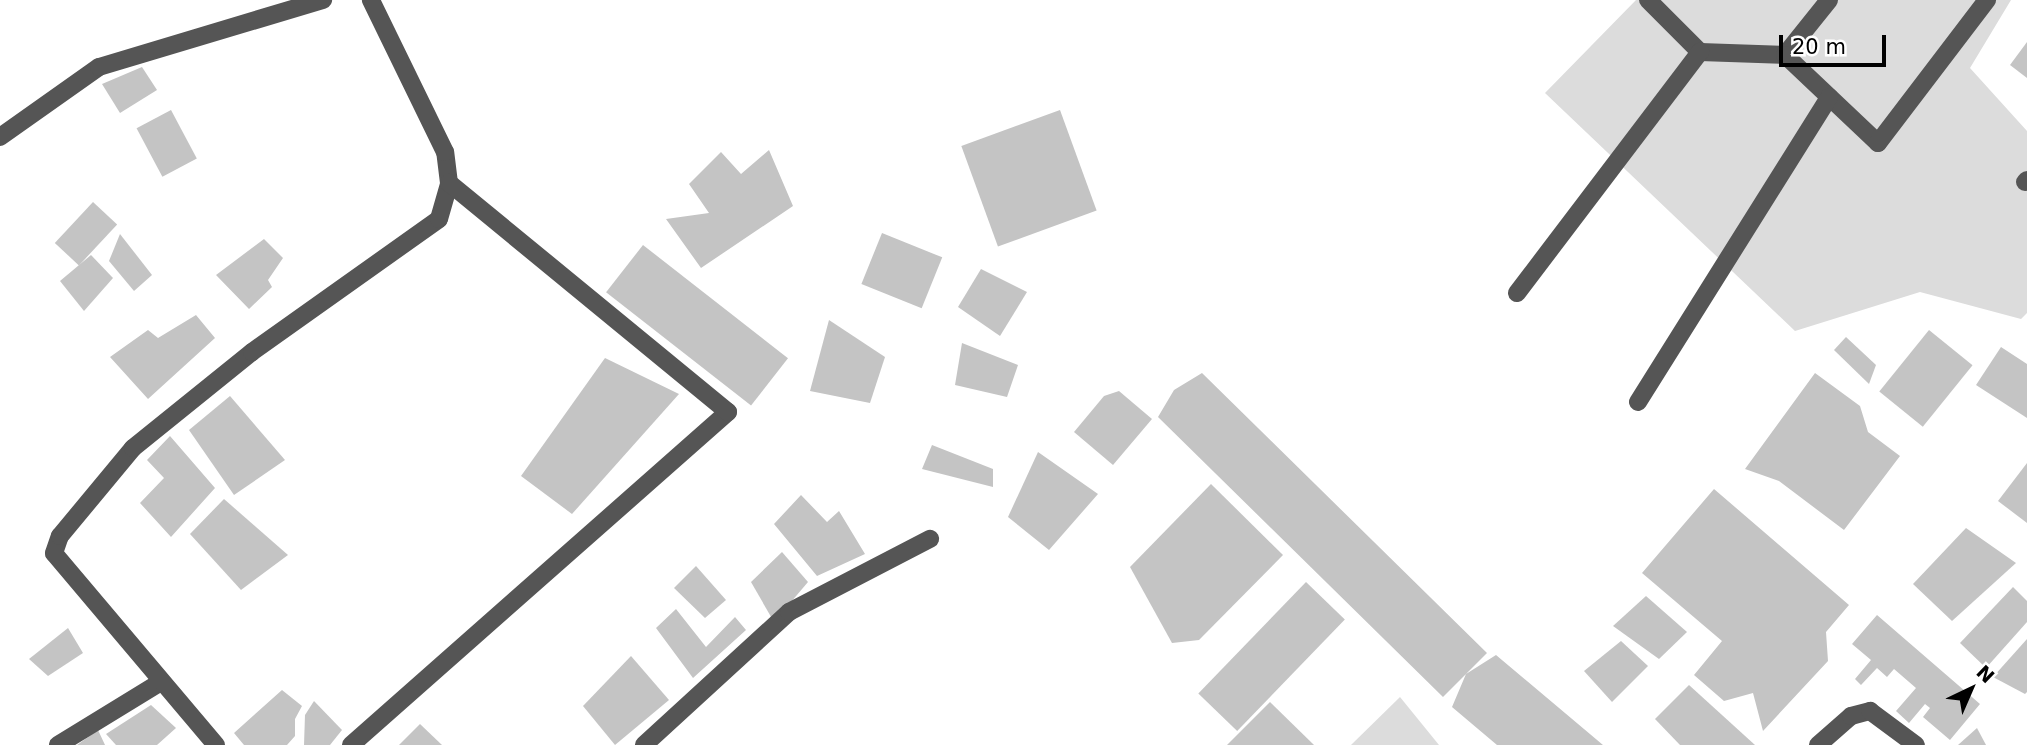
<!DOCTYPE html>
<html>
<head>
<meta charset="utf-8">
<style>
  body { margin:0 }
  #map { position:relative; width:2027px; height:745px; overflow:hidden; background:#fff; font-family:"DejaVu Sans",sans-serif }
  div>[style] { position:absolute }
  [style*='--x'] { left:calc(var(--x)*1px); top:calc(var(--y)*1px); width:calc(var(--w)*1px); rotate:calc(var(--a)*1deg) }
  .green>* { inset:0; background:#dcdcdc }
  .building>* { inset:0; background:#c4c4c4; transform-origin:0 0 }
  .minor>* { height:18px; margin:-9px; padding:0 9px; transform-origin:9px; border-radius:9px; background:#555 }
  span { translate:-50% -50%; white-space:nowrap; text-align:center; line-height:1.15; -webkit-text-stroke:5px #fff; paint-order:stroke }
  .north { position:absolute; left:1936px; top:654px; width:70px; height:70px; -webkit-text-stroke:5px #fff; paint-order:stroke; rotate:44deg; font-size:19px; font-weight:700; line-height:28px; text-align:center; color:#000 }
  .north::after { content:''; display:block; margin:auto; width:24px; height:32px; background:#000; clip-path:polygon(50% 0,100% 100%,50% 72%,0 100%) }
  .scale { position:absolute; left:1779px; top:35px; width:107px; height:32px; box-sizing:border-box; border:4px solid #000; border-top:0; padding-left:9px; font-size:21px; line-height:24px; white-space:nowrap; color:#000; -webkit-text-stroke:5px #fff; paint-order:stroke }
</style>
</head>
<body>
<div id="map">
  <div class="green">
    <i style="clip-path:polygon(1636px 0,2011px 0,1970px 68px,2027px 131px,2027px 313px,2021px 319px,1920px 292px,1795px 331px,1545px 93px)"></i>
    <i style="clip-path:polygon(1400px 697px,1439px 745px,1351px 745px)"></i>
  </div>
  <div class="building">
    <i style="clip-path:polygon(2027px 42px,2027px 78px,2010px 65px)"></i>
    <i style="clip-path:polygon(142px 67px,157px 90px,120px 113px,102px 84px)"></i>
    <i style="left:171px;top:110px;width:55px;height:39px;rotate:62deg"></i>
    <i style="left:1060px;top:110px;width:107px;height:105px;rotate:70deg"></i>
    <i style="clip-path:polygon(769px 150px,793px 206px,701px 268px,666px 219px,709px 213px,689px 184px,721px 152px,741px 174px)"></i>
    <i style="left:93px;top:202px;width:33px;height:56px;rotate:43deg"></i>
    <i style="left:882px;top:233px;width:65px;height:55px;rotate:22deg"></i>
    <i style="clip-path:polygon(120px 234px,152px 275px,134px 291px,109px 261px)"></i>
    <i style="clip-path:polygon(264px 239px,283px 258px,268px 280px,272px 287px,249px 309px,216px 275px)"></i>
    <i style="left:643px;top:245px;width:184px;height:60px;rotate:38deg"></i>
    <i style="clip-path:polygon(91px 255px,113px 278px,84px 311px,60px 281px)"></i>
    <i style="clip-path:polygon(981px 269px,1027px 292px,1000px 336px,958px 307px)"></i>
    <i style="clip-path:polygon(196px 315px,215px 338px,148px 399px,110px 357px,148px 330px,158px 338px)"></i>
    <i style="clip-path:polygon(829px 320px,885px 357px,870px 403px,810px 391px)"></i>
    <i style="left:1929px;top:330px;width:56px;height:79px;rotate:39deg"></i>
    <i style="clip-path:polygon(1846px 337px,1876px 365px,1869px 384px,1834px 350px)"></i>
    <i style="clip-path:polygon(962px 343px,1018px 365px,1007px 397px,955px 385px)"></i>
    <i style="clip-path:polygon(2001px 347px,2027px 364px,2027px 418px,1976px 385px)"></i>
    <i style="clip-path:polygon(605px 358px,679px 394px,572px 514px,521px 476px)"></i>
    <i style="clip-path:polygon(1202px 373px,1487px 653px,1466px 674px,1496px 655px,1603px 745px,1497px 745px,1452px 707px,1466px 674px,1443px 697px,1158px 417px,1174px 390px)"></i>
    <i style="clip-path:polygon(1815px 373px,1860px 406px,1868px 432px,1900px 456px,1844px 530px,1779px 481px,1745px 469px)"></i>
    <i style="clip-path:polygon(1119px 391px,1152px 419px,1113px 465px,1074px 432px,1104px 396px)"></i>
    <i style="clip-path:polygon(230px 396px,285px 460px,234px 495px,189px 430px)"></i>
    <i style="clip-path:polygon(170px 436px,215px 488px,171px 537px,140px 503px,164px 478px,147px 460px)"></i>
    <i style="clip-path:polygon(932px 445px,993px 469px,993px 487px,922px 469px)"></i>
    <i style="clip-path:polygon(1038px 452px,1098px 494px,1049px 550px,1008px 517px)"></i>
    <i style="clip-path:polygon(2027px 463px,2027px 523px,1998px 501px)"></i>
    <i style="clip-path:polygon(1211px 484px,1283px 555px,1199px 640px,1172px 643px,1130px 567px)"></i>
    <i style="clip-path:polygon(1714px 489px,1849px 605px,1826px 632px,1828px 661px,1763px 731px,1753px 693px,1724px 701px,1694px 675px,1722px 641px,1642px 573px)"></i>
    <i style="clip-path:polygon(801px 495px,827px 522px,839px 511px,865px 554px,817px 576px,774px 524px)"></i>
    <i style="clip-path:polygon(224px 499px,288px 555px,241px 590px,190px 534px)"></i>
    <i style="clip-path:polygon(1966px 528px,2016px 563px,1952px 621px,1913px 584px)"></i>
    <i style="clip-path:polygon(782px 552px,808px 582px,774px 622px,751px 582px)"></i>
    <i style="clip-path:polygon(696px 566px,726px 600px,705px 618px,674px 588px)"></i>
    <i style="left:1306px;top:582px;width:54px;height:155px;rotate:44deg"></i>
    <i style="clip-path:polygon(2013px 587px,2027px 601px,2027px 622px,1986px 668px,1960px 643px)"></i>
    <i style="clip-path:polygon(1646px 596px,1687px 632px,1659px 659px,1613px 626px)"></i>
    <i style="clip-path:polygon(676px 609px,706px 647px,735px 617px,746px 630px,693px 678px,656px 628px)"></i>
    <i style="clip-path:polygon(1877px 615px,1980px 704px,1950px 740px,1923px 717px,1930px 708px,1925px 704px,1909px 723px,1896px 711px,1916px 688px,1894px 669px,1887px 677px,1877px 668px,1861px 685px,1855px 679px,1871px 660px,1852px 644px)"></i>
    <i style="clip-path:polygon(68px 628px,83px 653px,48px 676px,29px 659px)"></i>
    <i style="clip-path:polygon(2027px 639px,2027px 692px,2025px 694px,1993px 677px)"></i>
    <i style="clip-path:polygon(1621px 641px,1648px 666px,1612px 702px,1584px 671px)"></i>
    <i style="clip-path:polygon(631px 656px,669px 700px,615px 745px,583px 706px)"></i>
    <i style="clip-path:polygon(1689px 685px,1755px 745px,1680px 745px,1655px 719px)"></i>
    <i style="clip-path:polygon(282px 690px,302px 706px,295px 719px,295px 736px,287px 745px,244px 745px,234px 733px)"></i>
    <i style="clip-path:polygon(314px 701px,342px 730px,330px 745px,304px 745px,305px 715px)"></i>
    <i style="clip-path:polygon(1270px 702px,1314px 745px,1227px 745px)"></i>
    <i style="clip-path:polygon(151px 705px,176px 728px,157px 745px,116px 745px,106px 734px)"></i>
    <i style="clip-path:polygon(420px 724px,442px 745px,399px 745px)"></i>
    <i style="clip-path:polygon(1977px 728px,1986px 745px,1958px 745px)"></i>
    <i style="clip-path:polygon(98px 730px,105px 745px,77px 745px)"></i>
  </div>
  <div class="minor">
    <i style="--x:1648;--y:0;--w:74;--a:45"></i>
    <i style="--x:1700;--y:52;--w:85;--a:2"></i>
    <i style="--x:1829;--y:0;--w:70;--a:128.7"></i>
    <i style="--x:1785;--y:55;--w:128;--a:43.4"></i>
    <i style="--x:1878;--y:143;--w:180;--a:-52.7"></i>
    <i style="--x:0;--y:137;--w:121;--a:-35.3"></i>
    <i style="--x:99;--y:67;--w:234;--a:-16.7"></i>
    <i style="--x:2025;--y:182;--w:3;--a:-45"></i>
    <i style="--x:1517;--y:293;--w:303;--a:-52.8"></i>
    <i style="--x:1638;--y:402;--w:360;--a:-57.9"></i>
    <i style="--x:58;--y:745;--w:121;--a:-31.5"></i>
    <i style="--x:216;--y:745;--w:251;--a:-130.2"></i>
    <i style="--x:54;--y:553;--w:18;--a:-71"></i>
    <i style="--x:60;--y:536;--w:114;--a:-50.3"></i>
    <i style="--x:133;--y:448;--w:153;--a:-38.9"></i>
    <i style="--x:252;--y:352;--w:229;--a:-35.4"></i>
    <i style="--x:439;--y:219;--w:37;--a:-74"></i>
    <i style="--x:449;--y:183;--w:31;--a:-97"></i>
    <i style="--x:445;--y:152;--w:169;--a:-116"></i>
    <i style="--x:351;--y:745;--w:503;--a:-41.45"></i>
    <i style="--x:728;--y:412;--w:361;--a:-140.6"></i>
    <i style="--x:644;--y:745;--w:197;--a:-42.5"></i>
    <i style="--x:789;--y:612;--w:159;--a:-27.4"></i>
    <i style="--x:1818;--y:745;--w:44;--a:-41.3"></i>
    <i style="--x:1851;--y:716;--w:20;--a:-15"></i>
    <i style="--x:1870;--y:711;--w:57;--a:36.5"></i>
  </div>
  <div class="north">N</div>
  <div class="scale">20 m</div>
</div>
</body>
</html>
